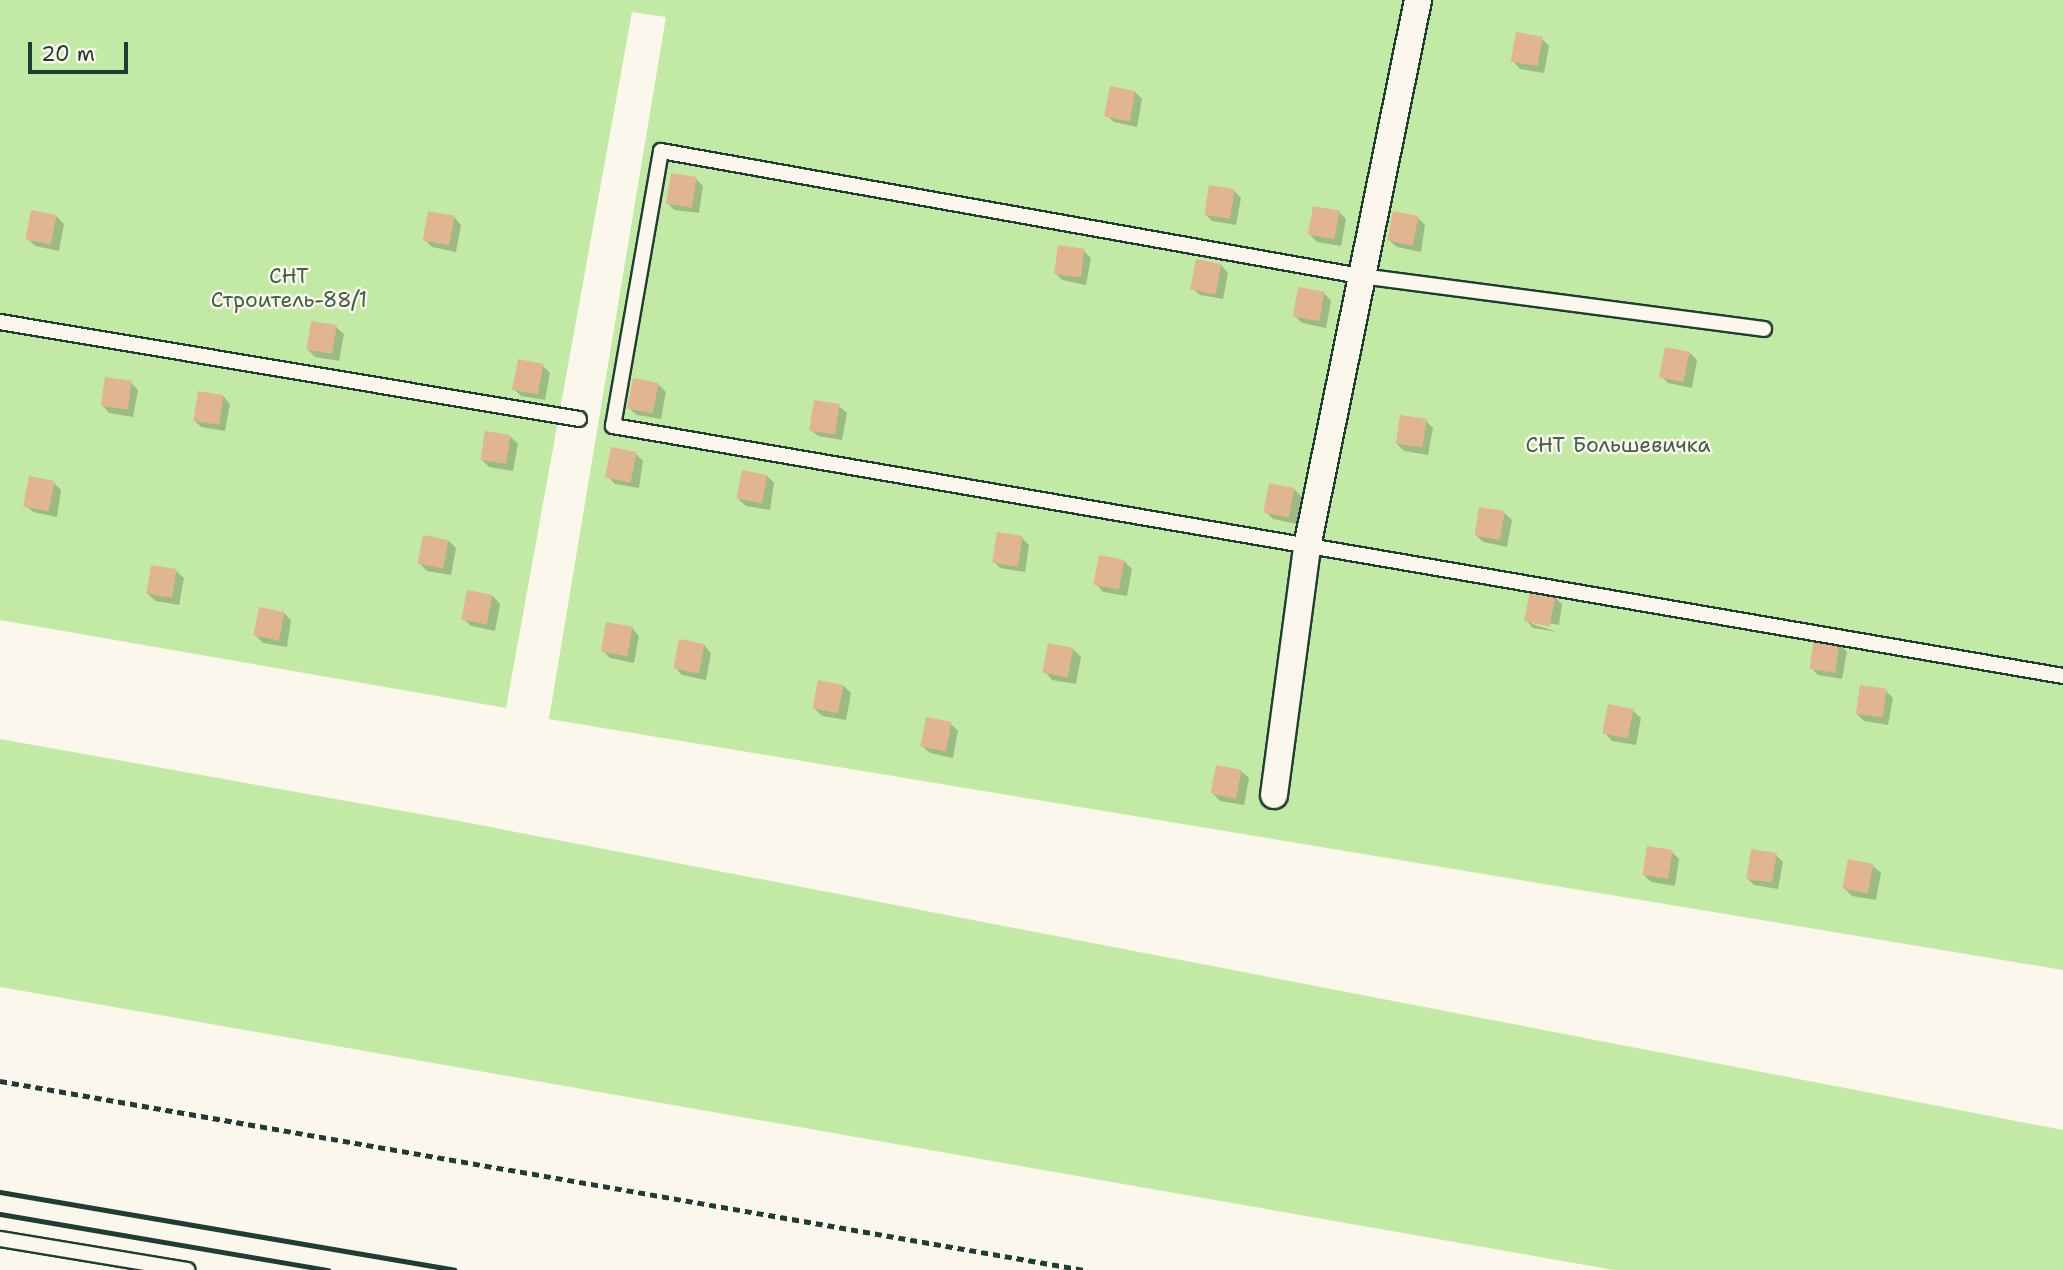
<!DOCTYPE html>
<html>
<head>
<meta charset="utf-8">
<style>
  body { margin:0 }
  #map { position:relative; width:2063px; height:1270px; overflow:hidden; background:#fbf7ec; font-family:"Shantell Sans",sans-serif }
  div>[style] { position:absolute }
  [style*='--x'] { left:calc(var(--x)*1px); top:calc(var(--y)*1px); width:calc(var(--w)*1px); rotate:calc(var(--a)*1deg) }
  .green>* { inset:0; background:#c3eaa5 }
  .shadow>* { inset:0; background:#0003 }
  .building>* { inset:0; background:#e0b590; transform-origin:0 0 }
  .path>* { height:4.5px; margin-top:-2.25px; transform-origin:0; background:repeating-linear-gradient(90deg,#1f3d34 0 7px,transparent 0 12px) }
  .roads { filter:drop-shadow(2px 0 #1f3d34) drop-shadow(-2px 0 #1f3d34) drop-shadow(0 2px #1f3d34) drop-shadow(0 -2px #1f3d34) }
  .lane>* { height:14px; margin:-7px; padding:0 7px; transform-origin:7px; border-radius:7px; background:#fbf7ec }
  .street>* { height:26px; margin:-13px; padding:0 13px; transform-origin:13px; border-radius:13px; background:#fbf7ec }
  .rail>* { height:5px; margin:-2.5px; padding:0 2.5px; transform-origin:2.5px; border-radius:2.5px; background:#1f3d34 }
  span { translate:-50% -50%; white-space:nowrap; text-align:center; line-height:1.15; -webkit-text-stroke:5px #fbf7ec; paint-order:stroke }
  .park-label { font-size:21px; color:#40604b }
  .scale { position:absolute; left:28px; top:42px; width:100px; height:32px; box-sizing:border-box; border:4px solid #1f3d34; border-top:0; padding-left:9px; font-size:21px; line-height:24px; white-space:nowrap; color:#1f3d34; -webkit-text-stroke:5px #fbf7ec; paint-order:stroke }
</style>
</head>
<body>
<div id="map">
  <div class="green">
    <i style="clip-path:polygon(0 0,2063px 0,2063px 970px,549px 719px,666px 17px,632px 12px,506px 708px,0 620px)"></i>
    <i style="clip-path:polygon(0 739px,459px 821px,2063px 1130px,2063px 1270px,1614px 1270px,0 987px)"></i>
  </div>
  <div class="shadow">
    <i style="clip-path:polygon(1542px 39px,1549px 46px,1544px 73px,1520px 69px,1513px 61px)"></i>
    <i style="clip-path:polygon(1135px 92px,1142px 99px,1137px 127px,1114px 122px,1106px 115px)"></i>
    <i style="clip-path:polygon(696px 179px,703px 186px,699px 213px,674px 210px,667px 202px)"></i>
    <i style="clip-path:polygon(1234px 191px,1241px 198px,1236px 225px,1212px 221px,1205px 214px)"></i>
    <i style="clip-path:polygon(1339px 212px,1346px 219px,1341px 246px,1317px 242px,1310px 235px)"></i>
    <i style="clip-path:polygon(56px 216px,64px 224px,59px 251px,35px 246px,28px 239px)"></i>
    <i style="clip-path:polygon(454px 217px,461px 225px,456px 252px,432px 247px,425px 240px)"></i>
    <i style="clip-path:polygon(1418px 218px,1425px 225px,1421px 252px,1397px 247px,1389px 240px)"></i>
    <i style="clip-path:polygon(1084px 251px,1091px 258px,1086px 285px,1062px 280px,1055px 273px)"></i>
    <i style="clip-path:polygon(1221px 265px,1228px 273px,1223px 299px,1200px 295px,1192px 288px)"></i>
    <i style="clip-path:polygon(1324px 293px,1331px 301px,1326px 328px,1302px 323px,1295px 316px)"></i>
    <i style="clip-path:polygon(336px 327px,344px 334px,339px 361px,315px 357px,308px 350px)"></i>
    <i style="clip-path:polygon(1690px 353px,1697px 360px,1692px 388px,1668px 383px,1661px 376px)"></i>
    <i style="clip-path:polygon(543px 366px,550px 373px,545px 400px,521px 396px,514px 389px)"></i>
    <i style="clip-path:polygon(131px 383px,138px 390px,133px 417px,109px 413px,102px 405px)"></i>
    <i style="clip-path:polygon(658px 384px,666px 392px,661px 419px,637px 415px,629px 408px)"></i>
    <i style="clip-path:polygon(223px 396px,230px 404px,225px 431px,201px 427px,194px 420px)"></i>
    <i style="clip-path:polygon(839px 406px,847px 413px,842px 440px,818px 436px,810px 429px)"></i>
    <i style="clip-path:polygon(1426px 421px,1433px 428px,1428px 455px,1404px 451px,1397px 444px)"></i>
    <i style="clip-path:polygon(511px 437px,518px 444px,513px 471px,489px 467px,482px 460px)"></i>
    <i style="clip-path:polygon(636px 454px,643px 461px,639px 488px,615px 484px,607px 476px)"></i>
    <i style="clip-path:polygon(767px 476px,774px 483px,770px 510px,746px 506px,738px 499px)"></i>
    <i style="clip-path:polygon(54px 483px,61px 490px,57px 517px,33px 512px,25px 505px)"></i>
    <i style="clip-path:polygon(1294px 489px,1302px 497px,1297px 524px,1273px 519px,1266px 512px)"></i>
    <i style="clip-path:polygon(1504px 513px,1512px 520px,1507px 547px,1483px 542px,1476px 535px)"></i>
    <i style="clip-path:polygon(1022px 538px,1029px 545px,1025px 572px,1000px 568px,993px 561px)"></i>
    <i style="clip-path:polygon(449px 541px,456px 548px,451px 575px,427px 571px,420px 564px)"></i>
    <i style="clip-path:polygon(1125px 562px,1132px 569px,1127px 596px,1103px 592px,1096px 584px)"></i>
    <i style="clip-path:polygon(176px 571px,184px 578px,179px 605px,155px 601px,148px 594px)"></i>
    <i style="clip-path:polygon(493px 596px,500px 604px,495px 631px,471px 626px,464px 619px)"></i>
    <i style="clip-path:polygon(1555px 597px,1562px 604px,1559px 625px,1532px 620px,1532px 624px,1558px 632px,1533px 628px,1526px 620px)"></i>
    <i style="clip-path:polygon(284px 613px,291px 620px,287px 647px,263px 643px,256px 636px)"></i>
    <i style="clip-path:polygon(632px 628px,639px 636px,634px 663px,610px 658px,603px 651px)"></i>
    <i style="clip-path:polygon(704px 645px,711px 653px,706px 680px,682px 675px,675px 668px)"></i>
    <i style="clip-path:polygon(1840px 645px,1847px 652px,1842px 679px,1818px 675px,1811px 668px)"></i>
    <i style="clip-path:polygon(1074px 650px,1081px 657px,1076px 684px,1052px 680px,1045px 672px)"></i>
    <i style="clip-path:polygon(844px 686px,851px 693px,846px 720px,822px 716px,815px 709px)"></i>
    <i style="clip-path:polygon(1886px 691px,1893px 698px,1888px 725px,1864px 721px,1857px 714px)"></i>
    <i style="clip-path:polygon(1633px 711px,1641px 718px,1636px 745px,1612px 741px,1605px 733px)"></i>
    <i style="clip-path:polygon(951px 724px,958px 731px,953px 758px,930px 753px,922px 746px)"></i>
    <i style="clip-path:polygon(1241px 771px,1249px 778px,1244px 805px,1220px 801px,1213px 794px)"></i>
    <i style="clip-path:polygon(1672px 852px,1679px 859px,1675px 886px,1651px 882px,1643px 874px)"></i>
    <i style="clip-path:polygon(1776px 855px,1783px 862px,1778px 889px,1754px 885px,1747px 878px)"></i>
    <i style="clip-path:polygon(1873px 866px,1881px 873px,1876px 900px,1852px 896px,1845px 889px)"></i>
  </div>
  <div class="building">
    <i style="left:1516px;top:32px;width:27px;height:30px;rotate:10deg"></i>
    <i style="left:1110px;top:86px;width:26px;height:31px;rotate:11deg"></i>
    <i style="left:671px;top:173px;width:26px;height:31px;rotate:9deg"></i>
    <i style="left:1209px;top:185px;width:26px;height:30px;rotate:9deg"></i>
    <i style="left:1313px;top:206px;width:27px;height:29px;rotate:10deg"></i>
    <i style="left:31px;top:210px;width:26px;height:30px;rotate:11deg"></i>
    <i style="left:428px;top:211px;width:27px;height:30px;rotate:10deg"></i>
    <i style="left:1393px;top:211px;width:26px;height:30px;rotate:11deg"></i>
    <i style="left:1058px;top:245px;width:27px;height:29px;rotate:8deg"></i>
    <i style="left:1196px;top:259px;width:26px;height:31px;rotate:11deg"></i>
    <i style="left:1298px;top:287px;width:27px;height:30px;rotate:10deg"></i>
    <i style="left:311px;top:321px;width:26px;height:29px;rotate:9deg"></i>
    <i style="left:1665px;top:347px;width:25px;height:31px;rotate:11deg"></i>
    <i style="left:518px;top:359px;width:26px;height:31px;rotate:11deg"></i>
    <i style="left:105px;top:377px;width:27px;height:29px;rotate:8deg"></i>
    <i style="left:633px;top:378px;width:26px;height:31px;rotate:11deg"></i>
    <i style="left:198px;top:391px;width:26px;height:30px;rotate:9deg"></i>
    <i style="left:814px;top:400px;width:26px;height:31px;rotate:9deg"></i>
    <i style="left:1400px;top:415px;width:27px;height:29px;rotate:8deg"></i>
    <i style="left:485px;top:431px;width:26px;height:29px;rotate:9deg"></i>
    <i style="left:611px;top:447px;width:26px;height:31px;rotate:11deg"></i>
    <i style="left:742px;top:470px;width:26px;height:29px;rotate:11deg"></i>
    <i style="left:29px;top:476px;width:26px;height:31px;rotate:11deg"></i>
    <i style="left:1269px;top:483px;width:26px;height:30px;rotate:11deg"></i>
    <i style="left:1479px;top:507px;width:26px;height:29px;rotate:9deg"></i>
    <i style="left:997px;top:532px;width:26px;height:31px;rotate:9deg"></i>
    <i style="left:423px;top:535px;width:26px;height:29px;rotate:11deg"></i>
    <i style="left:1099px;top:555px;width:26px;height:30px;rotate:11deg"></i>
    <i style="left:151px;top:565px;width:26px;height:29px;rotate:9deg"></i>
    <i style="left:467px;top:590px;width:26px;height:30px;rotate:11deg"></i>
    <i style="left:1530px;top:591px;width:26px;height:31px;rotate:11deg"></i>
    <i style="left:259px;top:607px;width:26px;height:29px;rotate:11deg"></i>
    <i style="left:606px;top:622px;width:27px;height:30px;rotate:10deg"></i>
    <i style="left:679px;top:639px;width:26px;height:30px;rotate:11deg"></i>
    <i style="left:1814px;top:639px;width:26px;height:30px;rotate:9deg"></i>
    <i style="left:1048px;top:643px;width:26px;height:30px;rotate:11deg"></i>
    <i style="left:818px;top:680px;width:26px;height:29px;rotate:11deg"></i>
    <i style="left:1860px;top:685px;width:27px;height:29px;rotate:8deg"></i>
    <i style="left:1608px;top:704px;width:26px;height:30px;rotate:11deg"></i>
    <i style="left:926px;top:717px;width:26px;height:30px;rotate:11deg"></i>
    <i style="left:1216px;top:765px;width:26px;height:29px;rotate:11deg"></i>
    <i style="left:1647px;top:846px;width:26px;height:29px;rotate:9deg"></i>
    <i style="left:1751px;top:849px;width:26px;height:30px;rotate:9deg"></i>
    <i style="left:1848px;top:859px;width:26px;height:30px;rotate:11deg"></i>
  </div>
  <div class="path">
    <i style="--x:0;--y:1081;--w:1100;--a:9.89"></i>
  </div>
  <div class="roads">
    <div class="lane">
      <i style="--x:0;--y:322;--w:587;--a:9.51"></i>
      <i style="--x:1764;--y:329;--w:407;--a:-172.5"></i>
      <i style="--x:1360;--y:276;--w:710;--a:-169.86"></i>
      <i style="--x:661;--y:151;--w:279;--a:99.9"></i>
      <i style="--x:613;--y:426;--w:1471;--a:9.78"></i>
      <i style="--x:0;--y:1239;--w:190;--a:9.4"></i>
    </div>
    <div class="street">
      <i style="--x:1274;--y:795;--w:250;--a:-82.4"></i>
      <i style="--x:1307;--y:547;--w:558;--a:-78.53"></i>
    </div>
  </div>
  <div class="rail">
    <i style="--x:0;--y:1192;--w:461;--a:9.7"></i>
    <i style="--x:0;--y:1214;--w:333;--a:9.7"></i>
  </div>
  <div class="park-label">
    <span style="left:289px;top:288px">СНТ<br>Строитель-88/1</span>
    <span style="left:1618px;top:445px">СНТ Большевичка</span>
  </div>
  <div class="scale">20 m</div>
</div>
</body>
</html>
